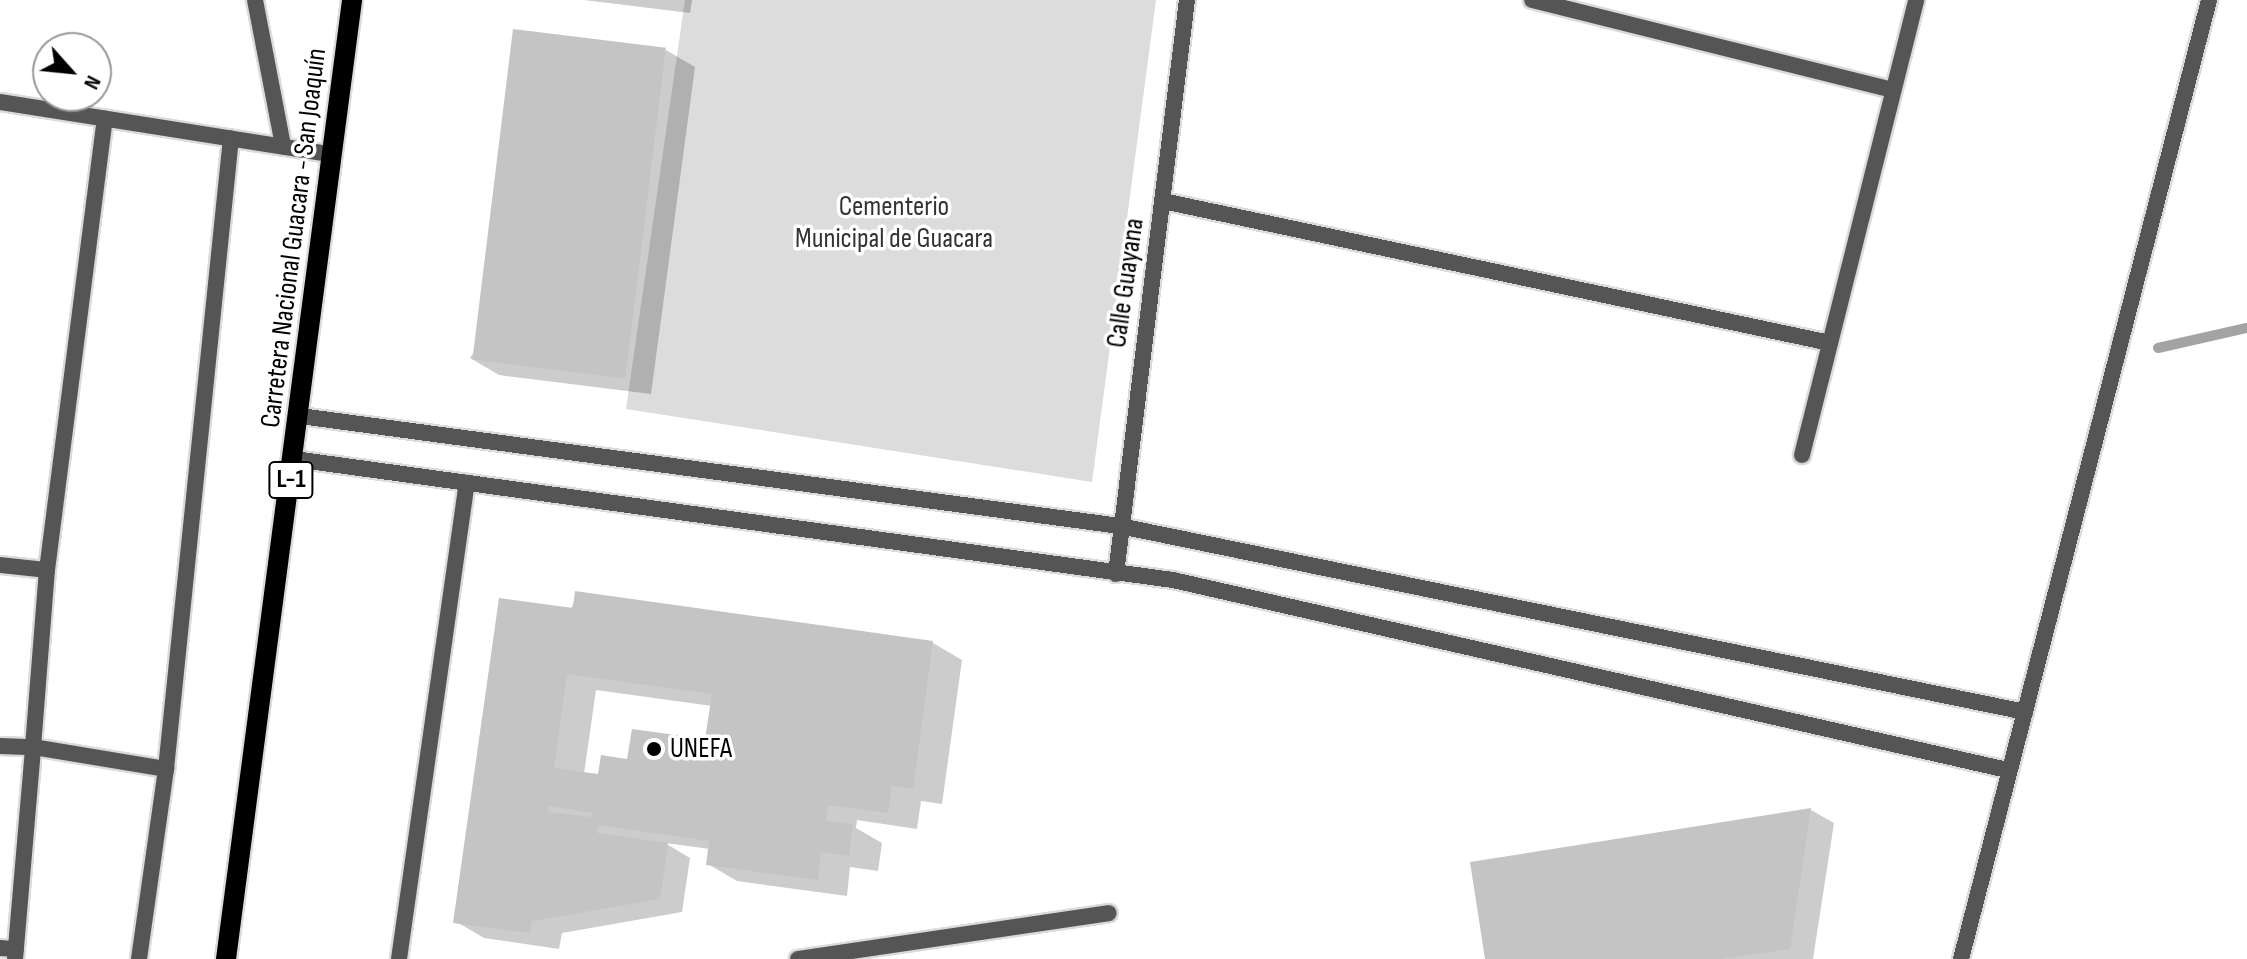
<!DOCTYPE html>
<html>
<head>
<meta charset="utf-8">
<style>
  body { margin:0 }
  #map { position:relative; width:2247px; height:959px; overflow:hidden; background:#fff; font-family:"Sofia Sans Condensed",sans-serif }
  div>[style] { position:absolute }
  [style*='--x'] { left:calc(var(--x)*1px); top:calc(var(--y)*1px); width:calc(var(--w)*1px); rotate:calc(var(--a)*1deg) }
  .green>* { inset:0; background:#dcdcdc }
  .shadow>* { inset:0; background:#0003 }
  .stream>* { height:10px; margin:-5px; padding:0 5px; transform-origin:5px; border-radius:5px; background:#a3a3a3 }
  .building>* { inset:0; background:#c4c4c4; transform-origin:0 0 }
  .roads { filter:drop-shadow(2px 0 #dbdbdb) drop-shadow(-2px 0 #dbdbdb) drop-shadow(0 2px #dbdbdb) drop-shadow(0 -2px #dbdbdb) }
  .lane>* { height:16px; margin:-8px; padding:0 8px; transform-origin:8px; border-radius:8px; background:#555 }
  .street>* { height:16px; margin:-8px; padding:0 8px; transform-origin:8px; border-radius:8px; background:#555 }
  .primary>* { height:20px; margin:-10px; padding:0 10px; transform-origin:10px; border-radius:10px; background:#000 }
  .dots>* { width:22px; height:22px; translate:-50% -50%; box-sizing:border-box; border:4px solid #fff; border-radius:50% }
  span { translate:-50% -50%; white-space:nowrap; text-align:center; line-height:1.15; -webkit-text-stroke:7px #fff; paint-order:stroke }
  .shield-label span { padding:2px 6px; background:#fff; border:2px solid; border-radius:6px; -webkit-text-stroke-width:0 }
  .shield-label { font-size:26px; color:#000; font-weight:700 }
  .park-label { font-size:28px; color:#333 }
  .street-label { font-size:28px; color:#000 }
  .poi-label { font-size:28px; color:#000 }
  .left { translate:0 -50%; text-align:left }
  .north { position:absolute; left:32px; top:32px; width:80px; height:80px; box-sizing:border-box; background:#fff; border:2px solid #999; border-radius:50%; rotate:117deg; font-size:22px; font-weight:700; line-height:32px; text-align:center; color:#000 }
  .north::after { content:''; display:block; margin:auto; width:28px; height:36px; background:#000; clip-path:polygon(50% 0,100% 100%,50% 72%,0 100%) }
</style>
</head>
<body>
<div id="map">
  <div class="green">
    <i style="clip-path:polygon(685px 0,1156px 0,1092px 482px,626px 409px)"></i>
  </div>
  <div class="shadow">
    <i style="clip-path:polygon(584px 0,692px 0,690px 13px)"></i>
    <i style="clip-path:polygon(666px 50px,695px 67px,651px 394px,499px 375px,470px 358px)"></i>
    <i style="clip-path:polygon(evenodd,577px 593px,933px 643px,962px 660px,942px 804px,921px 801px,917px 829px,857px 820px,856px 828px,882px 843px,878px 871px,850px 867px,847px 896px,737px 881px,708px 864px,710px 849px,665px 843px,690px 858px,682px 912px,562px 933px,559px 949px,484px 938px,455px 921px,577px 593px,596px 690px,712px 706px,707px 741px,597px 776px,584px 774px,596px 690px)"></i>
    <i style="clip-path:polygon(1811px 810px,1834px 823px,1813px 959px,1487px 959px,1473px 864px)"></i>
  </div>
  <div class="stream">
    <i style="--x:2158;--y:348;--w:91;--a:-12.7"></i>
  </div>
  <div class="building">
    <i style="left:513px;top:29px;width:154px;height:333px;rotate:7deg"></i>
    <i style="clip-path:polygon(evenodd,575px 591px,933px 641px,913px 789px,892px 786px,888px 813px,828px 805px,826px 821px,853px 824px,849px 856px,821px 852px,818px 880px,706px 865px,709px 841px,598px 825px,597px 833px,668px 843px,660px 899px,532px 921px,530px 933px,453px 923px,499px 598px,573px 608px,575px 591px,567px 674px,712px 694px,705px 739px,632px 729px,627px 759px,601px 755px,598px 774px,554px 768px,567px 674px,575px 591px,549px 806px,593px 813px,592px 817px,548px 812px,549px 806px)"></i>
    <i style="clip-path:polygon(1811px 808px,1790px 949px,1720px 959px,1485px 959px,1470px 862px)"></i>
  </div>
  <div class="roads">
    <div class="lane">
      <i style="--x:255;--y:0;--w:149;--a:79.1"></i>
      <i style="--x:399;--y:959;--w:481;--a:-81.9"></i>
      <i style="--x:798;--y:959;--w:314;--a:-8.4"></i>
    </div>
    <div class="street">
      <i style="--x:1532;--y:0;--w:372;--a:14"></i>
      <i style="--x:0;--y:102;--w:337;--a:9"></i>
      <i style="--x:1163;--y:201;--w:682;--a:12.02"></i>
      <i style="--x:300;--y:416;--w:827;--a:7.64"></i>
      <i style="--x:1120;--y:526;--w:924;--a:11.61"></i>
      <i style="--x:1802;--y:455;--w:469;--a:-75.9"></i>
      <i style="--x:294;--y:459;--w:887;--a:7.84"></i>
      <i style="--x:1173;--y:580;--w:855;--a:12.83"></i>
      <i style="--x:0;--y:565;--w:47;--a:6.1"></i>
      <i style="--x:1116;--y:574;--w:578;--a:-82.95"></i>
      <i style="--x:0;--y:746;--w:33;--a:2"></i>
      <i style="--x:33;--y:747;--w:178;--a:-85.5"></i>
      <i style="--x:47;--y:570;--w:455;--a:-82.7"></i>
      <i style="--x:0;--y:948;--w:16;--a:4"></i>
      <i style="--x:15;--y:959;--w:213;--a:-85.1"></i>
      <i style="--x:33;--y:747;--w:135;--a:9.4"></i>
      <i style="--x:139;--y:959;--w:192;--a:-81.9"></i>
      <i style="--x:166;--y:769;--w:634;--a:-84.12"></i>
      <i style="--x:1961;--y:959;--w:991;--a:-75.5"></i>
    </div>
    <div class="primary">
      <i style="--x:226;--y:959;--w:967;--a:-82.51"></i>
    </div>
  </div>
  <div class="dots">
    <i style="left:654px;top:749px;background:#000"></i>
  </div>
  <div class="shield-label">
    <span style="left:291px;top:480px">L-1</span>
  </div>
  <div class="park-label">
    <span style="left:894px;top:223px">Cementerio<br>Municipal de Guacara</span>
  </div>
  <div class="street-label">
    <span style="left:294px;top:238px;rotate:-83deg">Carretera Nacional Guacara - San Joaquín</span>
    <span style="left:1126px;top:283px;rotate:-82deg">Calle Guayana</span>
  </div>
  <div class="poi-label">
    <span class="left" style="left:670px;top:749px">UNEFA</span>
  </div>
  <div class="north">N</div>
</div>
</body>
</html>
